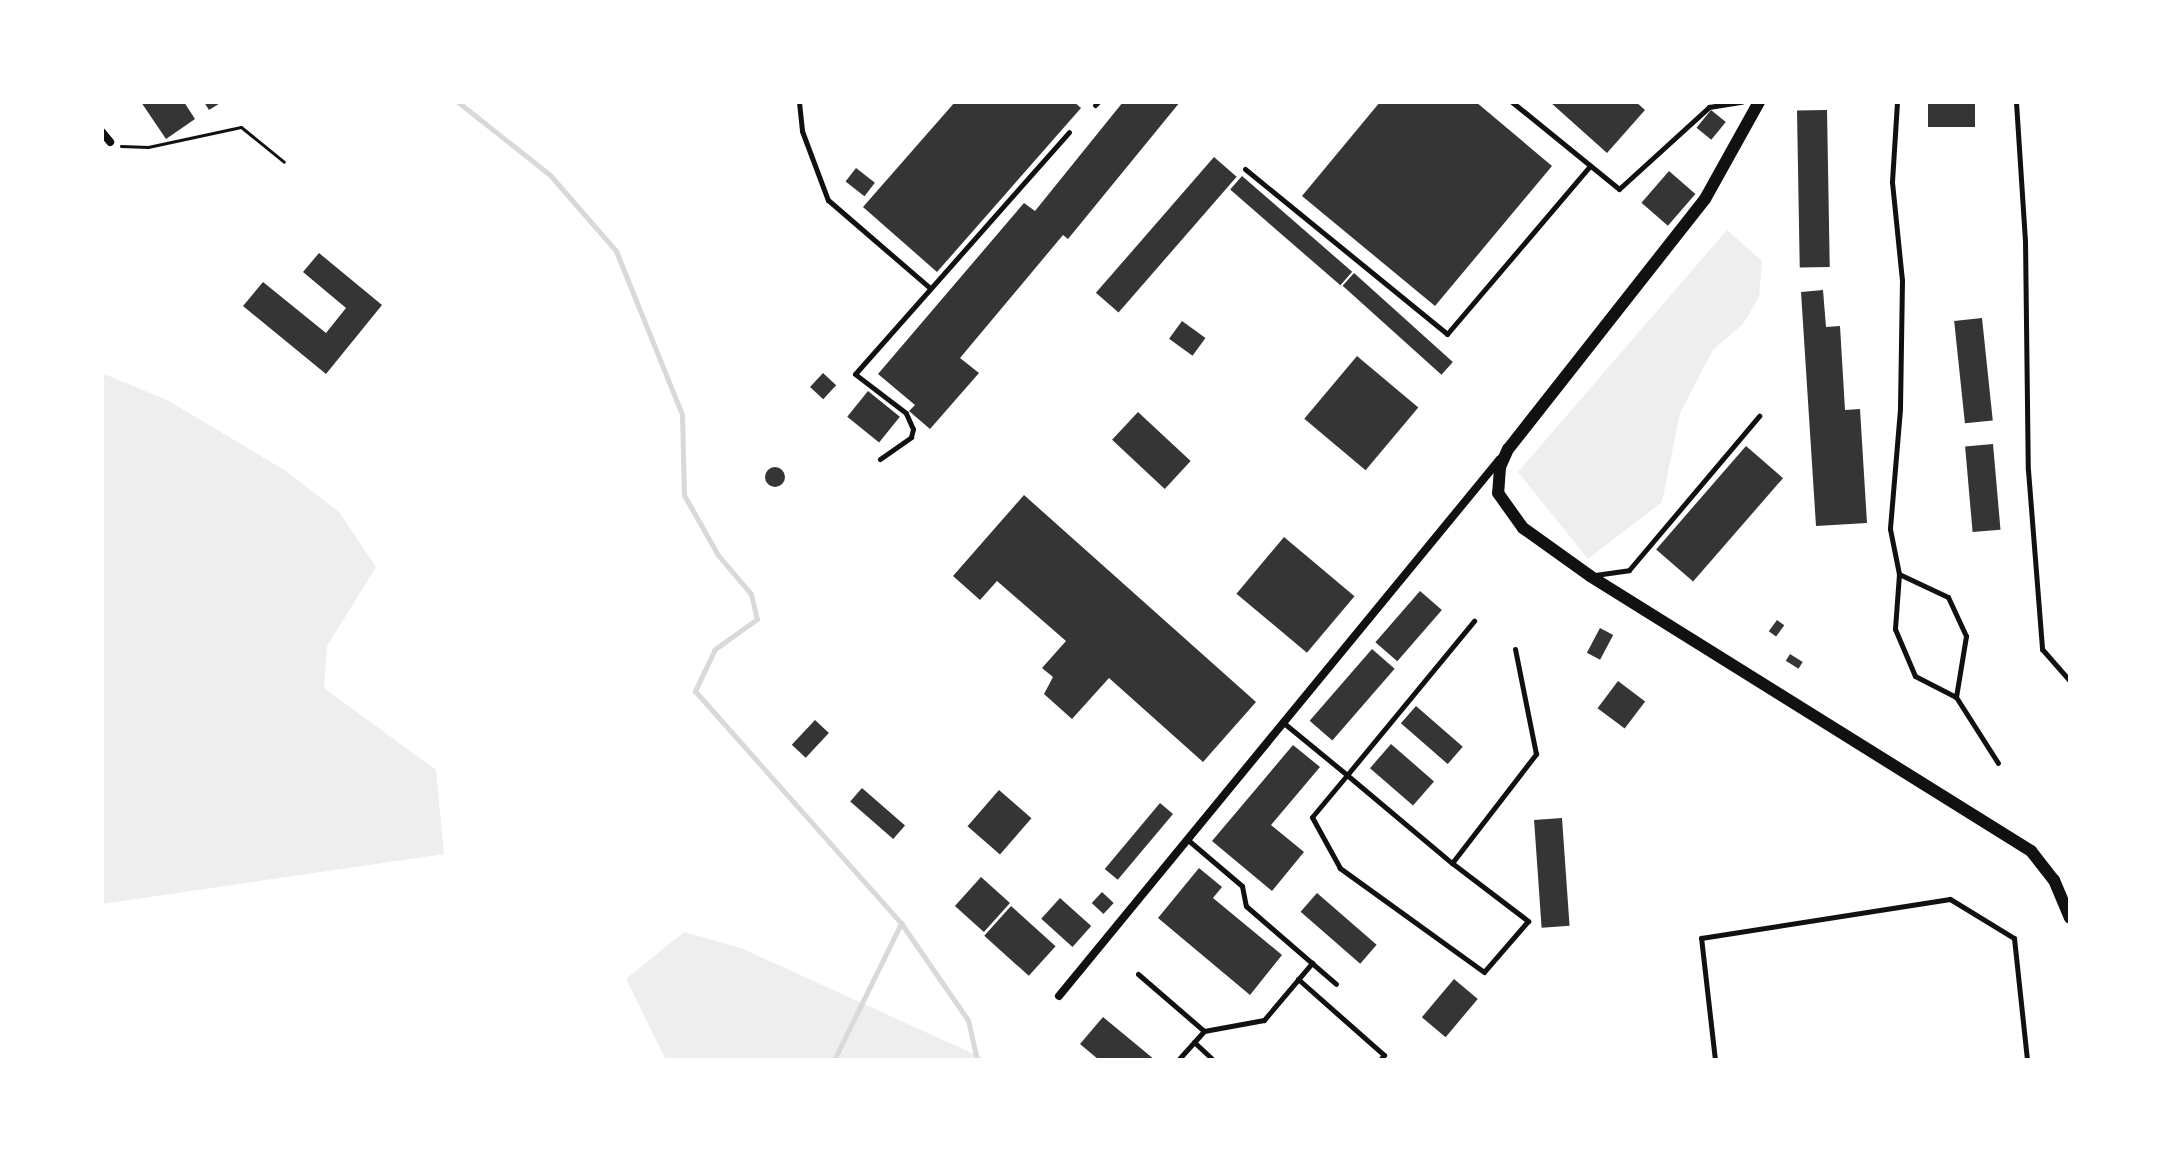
<!DOCTYPE html>
<html>
<head>
<meta charset="utf-8">
<style>
  body { margin:0 }
  #map { position:relative; width:2172px; height:1162px; overflow:hidden; background:#fff; font-family:"Source Sans 3",sans-serif }
  div>[style] { position:absolute }
  [style*='--x'] { left:calc(var(--x)*1px); top:calc(var(--y)*1px); width:calc(var(--w)*1px); rotate:calc(var(--a)*1deg) }
  .green>* { inset:0; background:#eee }
  .stream>* { height:5px; margin:-2.5px; padding:0 2.5px; transform-origin:2.5px; border-radius:2.5px; background:#d9d9d9 }
  .building>* { inset:0; background:#353535; transform-origin:0 0 }
  .round { border-radius:50% }
  .path>* { height:3px; margin:-1.5px; padding:0 1.5px; transform-origin:1.5px; border-radius:1.5px; background:#111 }
  .service>* { height:5px; margin:-2.5px; padding:0 2.5px; transform-origin:2.5px; border-radius:2.5px; background:#111 }
  .minor>* { height:8px; margin:-4px; padding:0 4px; transform-origin:4px; border-radius:4px; background:#111 }
  .tertiary>* { height:12px; margin:-6px; padding:0 6px; transform-origin:6px; border-radius:6px; background:#111 }
  span { translate:-50% -50%; white-space:nowrap; text-align:center; line-height:1.15; -webkit-text-stroke:8px #fff; paint-order:stroke }
  .frame { position:absolute; inset:0; border:104px solid #fff; pointer-events:none }
</style>
</head>
<body>
<div id="map">
  <div class="green">
    <i style="clip-path:polygon(1727px 230px,1762px 261px,1759px 297px,1743px 324px,1713px 350px,1680px 413px,1662px 502px,1588px 559px,1518px 472px)"></i>
    <i style="clip-path:polygon(102px 373px,167px 400px,286px 471px,339px 512px,376px 567px,327px 646px,324px 688px,436px 770px,444px 854px,102px 904px)"></i>
    <i style="clip-path:polygon(684px 932px,741px 948px,987px 1060px,666px 1060px,626px 979px)"></i>
  </div>
  <div class="stream">
    <i style="--x:458;--y:102;--w:117;--a:38.4"></i>
    <i style="--x:550;--y:175;--w:101;--a:49"></i>
    <i style="--x:616;--y:251;--w:176;--a:68"></i>
    <i style="--x:682;--y:414;--w:81;--a:88.6"></i>
    <i style="--x:684;--y:495;--w:69;--a:60.5"></i>
    <i style="--x:718;--y:555;--w:51;--a:49.8"></i>
    <i style="--x:751;--y:594;--w:26;--a:77"></i>
    <i style="--x:757;--y:619;--w:52;--a:144.5"></i>
    <i style="--x:715;--y:649;--w:47;--a:115.5"></i>
    <i style="--x:695;--y:691;--w:310;--a:48.4"></i>
    <i style="--x:901;--y:923;--w:118;--a:55.4"></i>
    <i style="--x:968;--y:1020;--w:41;--a:77.3"></i>
    <i style="--x:834;--y:1060;--w:153;--a:-63.9"></i>
  </div>
  <div class="building">
    <i style="clip-path:polygon(141px 102px,184px 102px,195px 119px,166px 139px)"></i>
    <i style="clip-path:polygon(204px 102px,222px 102px,209px 110px)"></i>
    <i style="clip-path:polygon(955px 102px,1074px 102px,1081px 108px,937px 272px,863px 207px)"></i>
    <i style="clip-path:polygon(1123px 102px,1180px 102px,1068px 239px,1063px 235px,960px 358px,979px 373px,930px 429px,909px 411px,915px 405px,878px 374px,1024px 203px,1035px 211px)"></i>
    <i style="clip-path:polygon(1380px 102px,1476px 102px,1552px 166px,1435px 306px,1302px 196px)"></i>
    <i style="clip-path:polygon(1550px 102px,1636px 102px,1645px 110px,1607px 153px)"></i>
    <i style="left:1928px;top:102px;width:47px;height:25px"></i>
    <i style="left:1711px;top:110px;width:19px;height:23px;rotate:39deg"></i>
    <i style="left:1827px;top:110px;width:157px;height:30px;rotate:89deg"></i>
    <i style="left:1214px;top:157px;width:30px;height:180px;rotate:41deg"></i>
    <i style="left:856px;top:168px;width:24px;height:17px;rotate:38deg"></i>
    <i style="left:1669px;top:171px;width:35px;height:42px;rotate:41deg"></i>
    <i style="left:1242px;top:176px;width:146px;height:18px;rotate:41deg"></i>
    <i style="clip-path:polygon(319px 253px,382px 305px,326px 374px,243px 306px,263px 282px,326px 333px,346px 308px,303px 272px)"></i>
    <i style="left:1354px;top:273px;width:133px;height:17px;rotate:42deg"></i>
    <i style="clip-path:polygon(1823px 290px,1826px 327px,1840px 326px,1845px 410px,1860px 409px,1867px 523px,1816px 526px,1801px 292px)"></i>
    <i style="left:1982px;top:318px;width:103px;height:28px;rotate:84deg"></i>
    <i style="left:1182px;top:321px;width:29px;height:22px;rotate:36deg"></i>
    <i style="left:1357px;top:356px;width:80px;height:82px;rotate:40deg"></i>
    <i style="left:823px;top:373px;width:18px;height:19px;rotate:43deg"></i>
    <i style="left:868px;top:391px;width:41px;height:33px;rotate:39deg"></i>
    <i style="left:1138px;top:412px;width:72px;height:38px;rotate:43deg"></i>
    <i style="left:1993px;top:444px;width:86px;height:28px;rotate:85deg"></i>
    <i style="left:1746px;top:446px;width:49px;height:137px;rotate:41deg"></i>
    <i class="round" style="left:765px;top:467px;width:20px;height:20px"></i>
    <i style="clip-path:polygon(1024px 495px,1256px 702px,1203px 762px,1109px 678px,1072px 719px,1044px 694px,1053px 677px,1042px 668px,1066px 641px,997px 581px,980px 600px,953px 576px)"></i>
    <i style="left:1284px;top:537px;width:92px;height:74px;rotate:40deg"></i>
    <i style="left:1420px;top:591px;width:29px;height:68px;rotate:41deg"></i>
    <i style="left:1777px;top:620px;width:9px;height:14px;rotate:36deg"></i>
    <i style="left:1600px;top:628px;width:15px;height:28px;rotate:28deg"></i>
    <i style="left:1372px;top:649px;width:30px;height:95px;rotate:41deg"></i>
    <i style="left:1790px;top:654px;width:15px;height:8px;rotate:32deg"></i>
    <i style="left:1618px;top:681px;width:34px;height:34px;rotate:37deg"></i>
    <i style="left:1416px;top:706px;width:62px;height:23px;rotate:41deg"></i>
    <i style="left:815px;top:720px;width:19px;height:34px;rotate:43deg"></i>
    <i style="left:1391px;top:744px;width:57px;height:32px;rotate:41deg"></i>
    <i style="clip-path:polygon(1293px 745px,1320px 767px,1271px 825px,1304px 852px,1272px 891px,1212px 841px)"></i>
    <i style="left:862px;top:788px;width:57px;height:18px;rotate:41deg"></i>
    <i style="left:999px;top:790px;width:43px;height:48px;rotate:41deg"></i>
    <i style="left:1160px;top:803px;width:17px;height:86px;rotate:40deg"></i>
    <i style="left:1562px;top:818px;width:108px;height:28px;rotate:86deg"></i>
    <i style="clip-path:polygon(1199px 868px,1222px 887px,1213px 898px,1282px 955px,1250px 995px,1158px 918px)"></i>
    <i style="left:981px;top:877px;width:39px;height:39px;rotate:42deg"></i>
    <i style="left:1102px;top:892px;width:16px;height:15px;rotate:43deg"></i>
    <i style="left:1317px;top:893px;width:79px;height:25px;rotate:41deg"></i>
    <i style="left:1060px;top:898px;width:42px;height:28px;rotate:42deg"></i>
    <i style="left:1011px;top:906px;width:60px;height:40px;rotate:42deg"></i>
    <i style="left:1454px;top:979px;width:31px;height:50px;rotate:40deg"></i>
    <i style="clip-path:polygon(1103px 1017px,1155px 1060px,1099px 1060px,1080px 1044px)"></i>
  </div>
  <div class="path">
    <i style="--x:121;--y:146;--w:27;--a:2"></i>
    <i style="--x:148;--y:147;--w:95;--a:-12.1"></i>
    <i style="--x:241;--y:127;--w:55;--a:39.1"></i>
  </div>
  <div class="service">
    <i style="--x:799;--y:102;--w:29;--a:84"></i>
    <i style="--x:802;--y:131;--w:74;--a:69.4"></i>
    <i style="--x:828;--y:200;--w:135;--a:40.8"></i>
    <i style="--x:1512;--y:102;--w:138;--a:39.1"></i>
    <i style="--x:1619;--y:189;--w:122;--a:-42.3"></i>
    <i style="--x:1709;--y:107;--w:33;--a:-9"></i>
    <i style="--x:1897;--y:102;--w:80;--a:93.6"></i>
    <i style="--x:1892;--y:182;--w:99;--a:84.2"></i>
    <i style="--x:1902;--y:280;--w:129;--a:90.9"></i>
    <i style="--x:1900;--y:409;--w:120;--a:94.8"></i>
    <i style="--x:1890;--y:529;--w:46;--a:78.7"></i>
    <i style="--x:1899;--y:574;--w:55;--a:94.2"></i>
    <i style="--x:1895;--y:629;--w:51;--a:66.9"></i>
    <i style="--x:1915;--y:676;--w:46;--a:27.1"></i>
    <i style="--x:1956;--y:697;--w:78;--a:57.5"></i>
    <i style="--x:2016;--y:102;--w:138;--a:86.3"></i>
    <i style="--x:2025;--y:240;--w:230;--a:89.3"></i>
    <i style="--x:2028;--y:470;--w:180;--a:85.5"></i>
    <i style="--x:2042;--y:649;--w:43;--a:48.8"></i>
    <i style="--x:1095;--y:105;--w:4;--a:-45"></i>
    <i style="--x:1245;--y:169;--w:261;--a:39.2"></i>
    <i style="--x:1447;--y:334;--w:221;--a:-49.6"></i>
    <i style="--x:880;--y:459;--w:38;--a:-35"></i>
    <i style="--x:911;--y:437;--w:8;--a:-76"></i>
    <i style="--x:913;--y:429;--w:17;--a:-114"></i>
    <i style="--x:906;--y:413;--w:64;--a:-142.6"></i>
    <i style="--x:855;--y:374;--w:323;--a:-48.5"></i>
    <i style="--x:1899;--y:574;--w:54;--a:25.1"></i>
    <i style="--x:1948;--y:597;--w:43;--a:65.2"></i>
    <i style="--x:1966;--y:636;--w:62;--a:99.3"></i>
    <i style="--x:1595;--y:575;--w:34;--a:-8"></i>
    <i style="--x:1629;--y:570;--w:202;--a:-49.8"></i>
    <i style="--x:1285;--y:724;--w:80;--a:39.4"></i>
    <i style="--x:1347;--y:775;--w:137;--a:40"></i>
    <i style="--x:1452;--y:863;--w:96;--a:37.3"></i>
    <i style="--x:1528;--y:921;--w:67;--a:130.8"></i>
    <i style="--x:1484;--y:972;--w:178;--a:-144.2"></i>
    <i style="--x:1340;--y:868;--w:58;--a:-118.8"></i>
    <i style="--x:1312;--y:817;--w:55;--a:-50.2"></i>
    <i style="--x:1347;--y:775;--w:200;--a:-50.5"></i>
    <i style="--x:1188;--y:840;--w:71;--a:40.4"></i>
    <i style="--x:1242;--y:886;--w:20;--a:79"></i>
    <i style="--x:1246;--y:906;--w:119;--a:40.9"></i>
    <i style="--x:1452;--y:863;--w:138;--a:-52.4"></i>
    <i style="--x:1536;--y:754;--w:107;--a:-101.3"></i>
    <i style="--x:1138;--y:974;--w:87;--a:40.8"></i>
    <i style="--x:1298;--y:979;--w:115;--a:41.5"></i>
    <i style="--x:1384;--y:1055;--w:6;--a:129"></i>
    <i style="--x:1194;--y:1042;--w:26;--a:43"></i>
    <i style="--x:1178;--y:1060;--w:39;--a:-48"></i>
    <i style="--x:1204;--y:1031;--w:61;--a:-10.4"></i>
    <i style="--x:1264;--y:1020;--w:75;--a:-49.9"></i>
    <i style="--x:1715;--y:1060;--w:123;--a:-96.5"></i>
    <i style="--x:1701;--y:938;--w:252;--a:-8.9"></i>
    <i style="--x:1950;--y:899;--w:75;--a:31.4"></i>
    <i style="--x:2014;--y:938;--w:123;--a:83.9"></i>
  </div>
  <div class="minor">
    <i style="--x:102;--y:132;--w:13;--a:51"></i>
    <i style="--x:1059;--y:996;--w:695;--a:-50.61"></i>
  </div>
  <div class="tertiary">
    <i style="--x:1759;--y:102;--w:111;--a:119.1"></i>
    <i style="--x:1705;--y:199;--w:318;--a:128.2"></i>
    <i style="--x:1508;--y:449;--w:20;--a:114"></i>
    <i style="--x:1500;--y:467;--w:26;--a:94"></i>
    <i style="--x:1498;--y:493;--w:43;--a:54.5"></i>
    <i style="--x:1523;--y:528;--w:82;--a:35.6"></i>
    <i style="--x:1590;--y:576;--w:520;--a:31.95"></i>
    <i style="--x:2031;--y:851;--w:37;--a:52"></i>
    <i style="--x:2054;--y:880;--w:41;--a:67.2"></i>
  </div>
  <div class="frame"></div>
</div>
</body>
</html>
